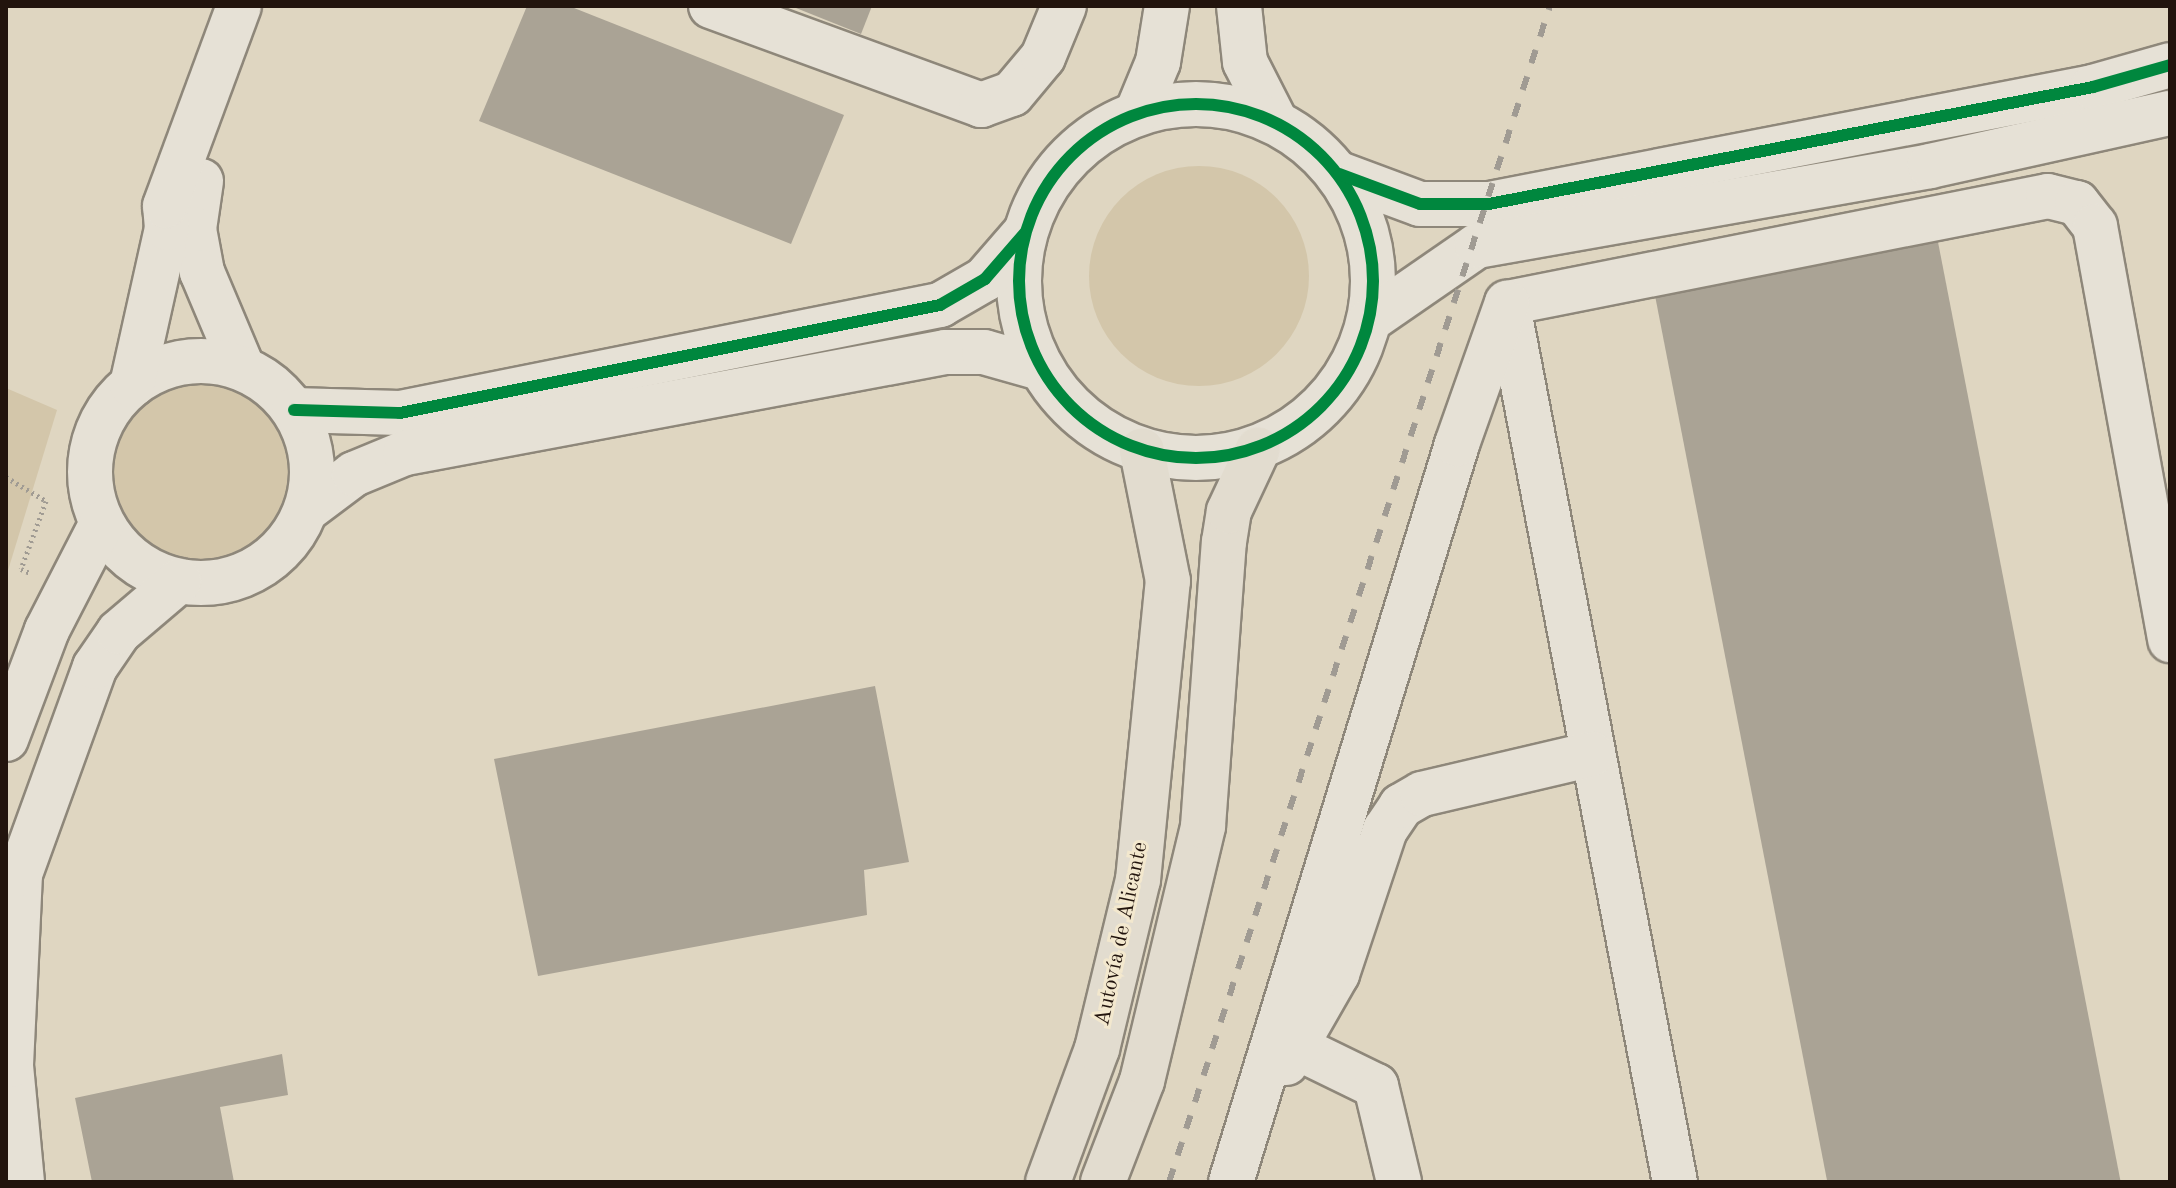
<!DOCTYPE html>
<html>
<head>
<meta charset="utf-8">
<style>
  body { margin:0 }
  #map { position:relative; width:2176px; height:1188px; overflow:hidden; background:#dfd6c1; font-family:"Old Standard TT",serif }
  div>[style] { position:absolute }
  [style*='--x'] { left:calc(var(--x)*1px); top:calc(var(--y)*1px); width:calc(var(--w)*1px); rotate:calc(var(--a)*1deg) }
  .green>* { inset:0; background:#d3c6aa }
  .round { border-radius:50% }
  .building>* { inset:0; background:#aaa395; transform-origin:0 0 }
  .path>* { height:5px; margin-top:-2.5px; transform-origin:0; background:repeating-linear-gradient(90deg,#a09b93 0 2px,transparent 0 6px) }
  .roads { filter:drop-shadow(2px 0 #8e877a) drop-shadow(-2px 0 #8e877a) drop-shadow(0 2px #8e877a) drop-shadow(0 -2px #8e877a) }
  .minor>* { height:44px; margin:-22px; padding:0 22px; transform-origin:22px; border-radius:22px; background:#e6e1d6 }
  .minor>.ring { margin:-22px; padding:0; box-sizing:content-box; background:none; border:44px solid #e6e1d6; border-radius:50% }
  .highway>* { height:44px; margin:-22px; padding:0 22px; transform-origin:22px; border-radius:22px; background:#e2dccf }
  .rail>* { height:6px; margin-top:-3px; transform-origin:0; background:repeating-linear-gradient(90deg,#a09b93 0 14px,transparent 0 28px) }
  .cycleway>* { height:12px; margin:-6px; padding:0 6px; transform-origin:6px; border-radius:6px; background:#00873e }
  .cycleway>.ring { margin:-6px; padding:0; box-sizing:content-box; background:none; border:12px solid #00873e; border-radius:50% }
  span { translate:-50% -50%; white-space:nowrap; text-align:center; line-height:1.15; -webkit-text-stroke:6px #f3e8ce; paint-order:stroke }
  .street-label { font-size:22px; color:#22140d }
  .frame { position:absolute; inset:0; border:8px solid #22140d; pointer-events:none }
</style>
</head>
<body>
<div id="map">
  <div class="green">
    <i class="round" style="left:1089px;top:166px;width:220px;height:220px"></i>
    <i class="round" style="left:114px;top:382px;width:178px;height:178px"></i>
    <i style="clip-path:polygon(6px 388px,57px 410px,6px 577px)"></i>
  </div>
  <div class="building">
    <i style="clip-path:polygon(527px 6px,569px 6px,844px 115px,791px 244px,479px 121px)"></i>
    <i style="clip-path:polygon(791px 6px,872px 6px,861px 34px)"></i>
    <i style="left:1938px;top:242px;width:957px;height:288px;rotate:79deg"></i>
    <i style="clip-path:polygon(875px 686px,909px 862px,864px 870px,867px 915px,538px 976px,494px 759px)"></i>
    <i style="clip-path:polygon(282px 1054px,288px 1095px,220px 1107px,234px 1182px,92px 1182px,75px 1098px)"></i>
  </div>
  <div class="path">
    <i style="--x:6;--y:477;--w:47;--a:31"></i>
    <i style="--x:46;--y:501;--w:72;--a:110.2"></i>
    <i style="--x:21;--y:569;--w:10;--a:24"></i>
  </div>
  <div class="roads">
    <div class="minor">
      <i style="--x:711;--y:6;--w:288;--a:20.1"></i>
      <i style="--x:981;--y:105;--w:33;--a:-20"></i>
      <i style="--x:1012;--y:94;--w:48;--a:-50"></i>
      <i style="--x:1043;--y:57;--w:55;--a:-67.6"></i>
      <i style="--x:1239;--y:6;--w:56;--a:83.9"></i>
      <i style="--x:1245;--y:62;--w:64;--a:63"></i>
      <i class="ring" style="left:1019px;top:104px;width:310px;height:310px"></i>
      <i style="--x:1137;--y:113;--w:55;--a:-67.6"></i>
      <i style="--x:1158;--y:62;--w:57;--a:-80.9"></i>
      <i style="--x:1339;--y:174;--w:86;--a:20.3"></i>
      <i style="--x:1420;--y:204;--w:69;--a:0"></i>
      <i style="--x:1489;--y:204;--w:615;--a:-10.96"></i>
      <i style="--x:2093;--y:87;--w:80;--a:-15.9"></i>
      <i style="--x:201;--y:181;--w:49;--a:98.3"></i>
      <i style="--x:194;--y:229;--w:44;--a:79.5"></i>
      <i style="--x:202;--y:272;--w:105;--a:67.1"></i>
      <i style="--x:1507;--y:303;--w:551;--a:-11.19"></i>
      <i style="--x:2048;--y:196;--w:30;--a:14"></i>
      <i style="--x:2077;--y:203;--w:29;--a:52"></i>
      <i style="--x:2095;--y:226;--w:421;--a:79.7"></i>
      <i style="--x:1508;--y:306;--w:892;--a:79.21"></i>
      <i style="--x:1371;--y:319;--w:129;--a:-34.6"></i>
      <i style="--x:1477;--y:246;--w:460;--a:-10"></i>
      <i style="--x:1930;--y:166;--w:246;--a:-12.5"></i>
      <i class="ring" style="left:90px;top:361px;width:178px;height:178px"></i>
      <i style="--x:132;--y:385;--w:161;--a:-77.4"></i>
      <i style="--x:167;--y:228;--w:22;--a:-95"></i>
      <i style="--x:165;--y:206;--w:213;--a:-69.7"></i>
      <i style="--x:294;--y:410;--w:106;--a:1.6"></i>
      <i style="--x:400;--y:413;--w:551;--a:-11.31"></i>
      <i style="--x:940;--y:305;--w:52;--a:-30"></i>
      <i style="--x:985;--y:279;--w:60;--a:-49.1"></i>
      <i style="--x:306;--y:510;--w:60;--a:-36.9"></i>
      <i style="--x:354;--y:474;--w:55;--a:-22.4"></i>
      <i style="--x:405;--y:453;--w:549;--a:-10.59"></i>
      <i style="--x:945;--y:352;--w:39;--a:0"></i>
      <i style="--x:984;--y:352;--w:58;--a:15.9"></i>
      <i style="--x:6;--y:739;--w:116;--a:-69.4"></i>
      <i style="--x:47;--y:630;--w:120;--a:-62.8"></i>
      <i style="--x:1296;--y:1047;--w:89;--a:26"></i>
      <i style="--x:1376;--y:1086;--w:99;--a:76.5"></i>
      <i style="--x:1286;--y:1063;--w:103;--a:-60.2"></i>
      <i style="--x:1337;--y:974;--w:152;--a:-71.6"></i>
      <i style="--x:1385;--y:830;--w:29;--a:-56"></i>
      <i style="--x:1401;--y:806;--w:24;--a:-30"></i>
      <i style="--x:1422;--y:794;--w:175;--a:-13.2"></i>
      <i style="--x:22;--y:1182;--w:118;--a:-95.4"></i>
      <i style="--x:11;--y:1065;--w:191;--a:-87.3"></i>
      <i style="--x:20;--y:874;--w:220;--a:-70.1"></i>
      <i style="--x:95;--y:667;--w:42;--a:-55.6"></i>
      <i style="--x:119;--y:632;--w:79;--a:-40.4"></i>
      <i style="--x:1231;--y:1182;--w:772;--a:-72.97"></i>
      <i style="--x:1457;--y:444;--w:150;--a:-70.5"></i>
    </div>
    <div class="highway">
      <i style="--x:1048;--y:1182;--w:142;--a:-69.8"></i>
      <i style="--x:1097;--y:1049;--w:174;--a:-76.4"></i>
      <i style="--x:1138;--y:880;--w:301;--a:-84.3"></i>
      <i style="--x:1168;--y:581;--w:133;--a:-101.3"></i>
      <i style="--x:1103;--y:1182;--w:108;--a:-68.9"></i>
      <i style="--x:1142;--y:1081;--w:262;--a:-76.5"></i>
      <i style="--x:1203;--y:826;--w:285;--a:-85.8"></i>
      <i style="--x:1224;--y:542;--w:31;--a:-81"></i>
      <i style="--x:1229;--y:511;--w:68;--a:-64.9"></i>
    </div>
  </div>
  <div class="rail">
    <i style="--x:1169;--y:1182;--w:1236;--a:-72.05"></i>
  </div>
  <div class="cycleway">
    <i class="ring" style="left:1019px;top:104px;width:342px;height:342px"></i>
    <i style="--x:1339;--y:174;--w:86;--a:20.3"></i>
    <i style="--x:1420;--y:204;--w:69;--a:0"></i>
    <i style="--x:1489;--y:204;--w:615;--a:-10.96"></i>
    <i style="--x:2093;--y:87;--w:80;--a:-15.9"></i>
    <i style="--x:294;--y:410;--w:106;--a:1.6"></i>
    <i style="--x:400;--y:413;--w:551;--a:-11.31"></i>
    <i style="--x:940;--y:305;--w:52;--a:-30"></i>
    <i style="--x:985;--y:279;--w:60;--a:-49.1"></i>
  </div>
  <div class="street-label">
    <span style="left:1122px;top:934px;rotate:-78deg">Autovía de Alicante</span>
  </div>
  <div class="frame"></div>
</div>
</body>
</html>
